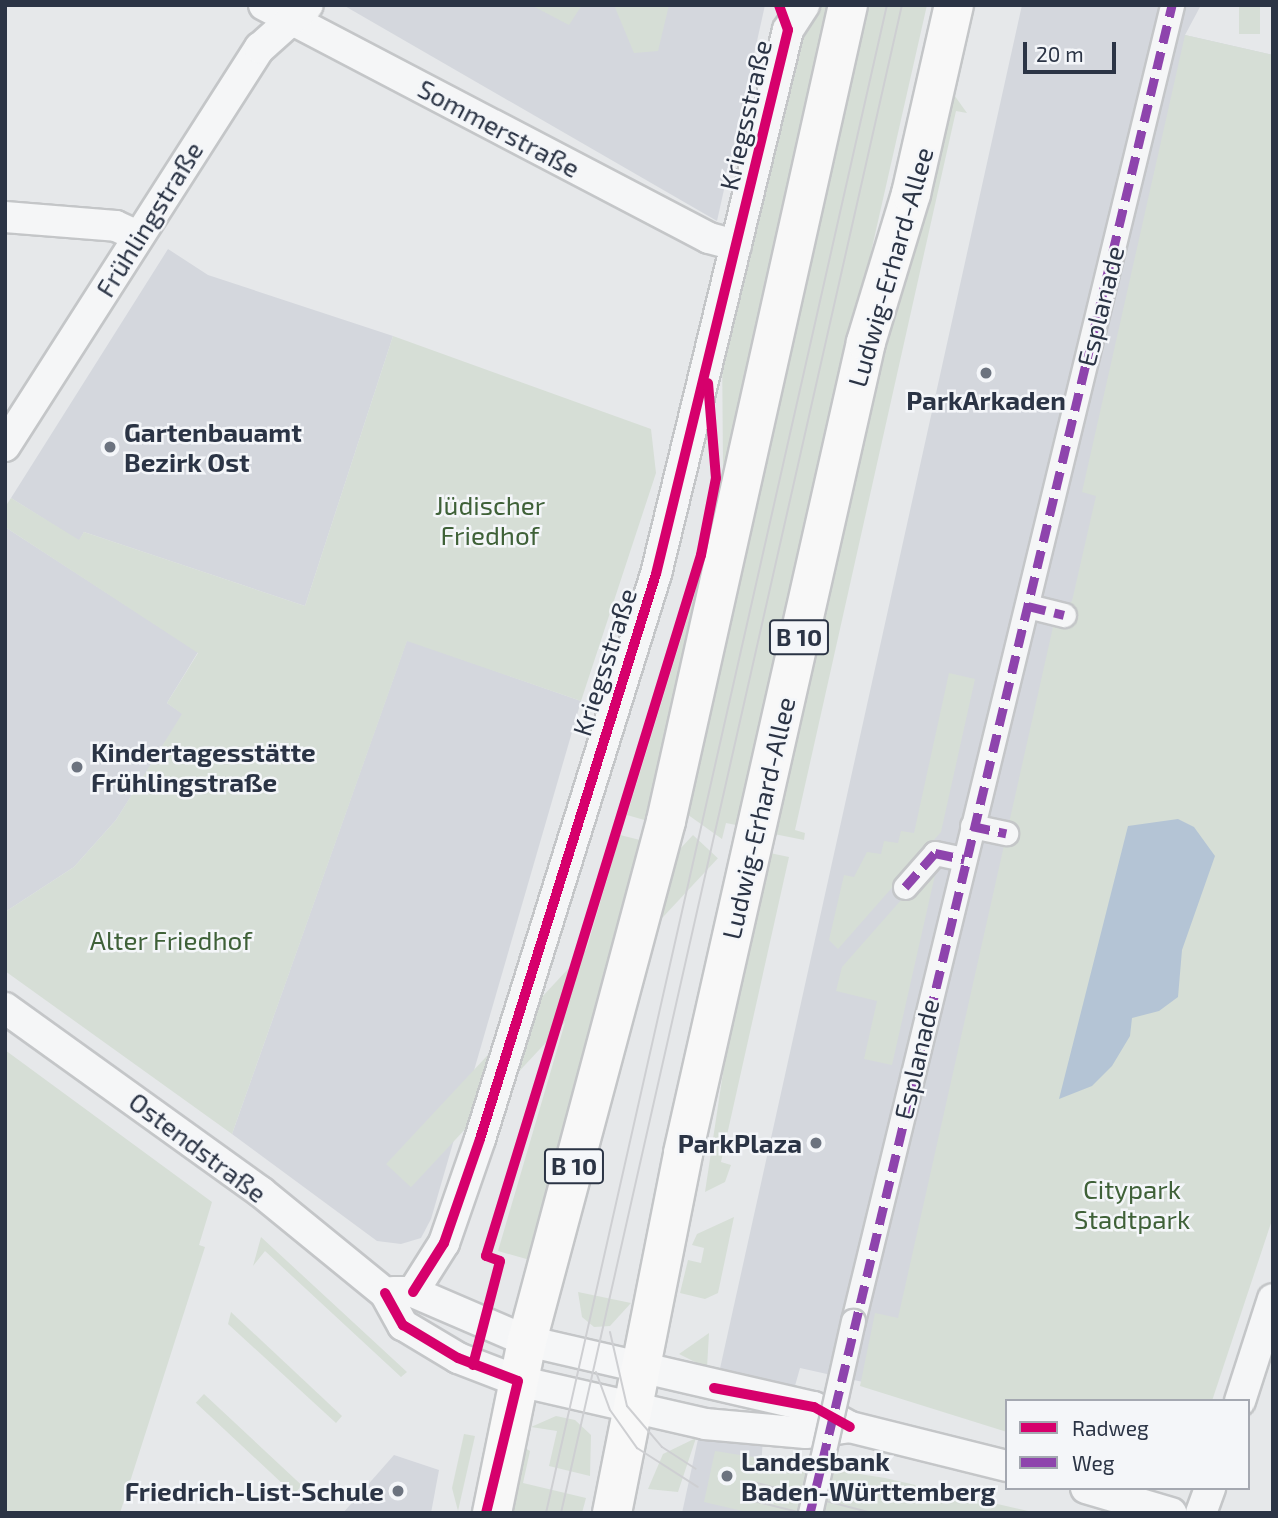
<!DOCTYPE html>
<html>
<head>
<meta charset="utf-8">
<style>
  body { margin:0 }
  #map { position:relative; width:1278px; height:1518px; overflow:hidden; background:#e6e8ea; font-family:"Exo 2",sans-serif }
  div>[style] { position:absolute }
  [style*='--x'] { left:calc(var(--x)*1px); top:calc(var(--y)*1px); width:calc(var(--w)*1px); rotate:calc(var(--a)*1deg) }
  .built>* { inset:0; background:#d4d7dd }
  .green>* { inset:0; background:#d6ded6; transform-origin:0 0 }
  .water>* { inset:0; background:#b4c4d5 }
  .roads { filter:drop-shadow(2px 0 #c4c6c8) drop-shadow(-2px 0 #c4c6c8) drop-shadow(0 2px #c4c6c8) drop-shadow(0 -2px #c4c6c8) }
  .pedestrian>* { height:23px; margin:-11.5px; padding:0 11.5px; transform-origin:11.5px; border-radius:11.5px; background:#f5f6f7 }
  .minor>* { height:30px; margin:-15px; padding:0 15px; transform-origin:15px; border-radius:15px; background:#f5f6f7 }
  .primary>* { height:38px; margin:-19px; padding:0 19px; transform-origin:19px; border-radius:19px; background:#f8f8f8 }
  .tram>* { height:2px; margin:-1px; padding:0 1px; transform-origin:1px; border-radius:1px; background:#cecfd2 }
  .bridges { filter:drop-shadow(2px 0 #c4c6c8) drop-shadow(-2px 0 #c4c6c8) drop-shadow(0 2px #c4c6c8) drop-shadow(0 -2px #c4c6c8) }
  .pedestrian-bridge>* { height:23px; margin:-11.5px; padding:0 11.5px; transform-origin:11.5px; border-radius:11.5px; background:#f5f6f7 }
  .quiet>* { height:9px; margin-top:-4.5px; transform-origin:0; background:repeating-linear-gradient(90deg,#8e44ad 0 18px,transparent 0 27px) }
  .cycleway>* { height:10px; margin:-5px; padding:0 5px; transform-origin:5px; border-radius:5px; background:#d6006c }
  .dots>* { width:19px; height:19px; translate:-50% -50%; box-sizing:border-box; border:4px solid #f4f6f9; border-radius:50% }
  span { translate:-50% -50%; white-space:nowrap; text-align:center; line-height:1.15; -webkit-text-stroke:5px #f4f6f9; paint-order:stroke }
  .shield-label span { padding:2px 5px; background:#f4f6f9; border:2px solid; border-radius:5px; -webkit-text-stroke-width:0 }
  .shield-label { font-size:24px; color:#2b3445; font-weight:700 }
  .street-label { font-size:26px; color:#2b3445 }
  .poi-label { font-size:26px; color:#2b3445; font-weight:700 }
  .left { translate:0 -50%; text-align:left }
  .right { translate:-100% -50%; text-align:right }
  .park-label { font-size:26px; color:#3f6138 }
  .frame { position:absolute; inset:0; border:7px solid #2b3445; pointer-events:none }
  .legend { position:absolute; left:1005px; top:1399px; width:245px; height:91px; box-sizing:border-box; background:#f4f6f9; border:2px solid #a4a8b1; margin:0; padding:9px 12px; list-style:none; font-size:21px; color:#2b3445 }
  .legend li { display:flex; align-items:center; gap:14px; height:35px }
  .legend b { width:35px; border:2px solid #a4a8b1 }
  .scale { position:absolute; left:1023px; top:42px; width:93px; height:32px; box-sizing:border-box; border:4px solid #2b3445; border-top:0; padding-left:9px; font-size:21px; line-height:24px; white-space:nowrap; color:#2b3445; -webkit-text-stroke:5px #f4f6f9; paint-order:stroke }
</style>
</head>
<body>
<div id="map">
  <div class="built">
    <i style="clip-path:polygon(343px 5px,765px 5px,717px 221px)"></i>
    <i style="clip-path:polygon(1022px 5px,1201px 5px,1185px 35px,1273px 55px,995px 1188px,863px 1382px,800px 1368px,793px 1393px,719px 1373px)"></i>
    <i style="clip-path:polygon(168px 249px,208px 275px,393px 336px,305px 606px,84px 532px,79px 541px,11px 498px)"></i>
    <i style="clip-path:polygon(5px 527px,198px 652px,167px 703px,183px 714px,116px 820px,74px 867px,5px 912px)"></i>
    <i style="clip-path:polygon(407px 640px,581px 701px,431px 1219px,421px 1238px,401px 1244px,377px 1241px,232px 1134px)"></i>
    <i style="clip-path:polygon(700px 1430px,763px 1438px,758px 1513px,682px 1513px)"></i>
    <i style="clip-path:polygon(394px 1455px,439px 1470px,431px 1513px,343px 1513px)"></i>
  </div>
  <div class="green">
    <i style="clip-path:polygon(531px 5px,582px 5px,569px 25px)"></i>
    <i style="clip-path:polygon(614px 5px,669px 5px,658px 51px,634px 53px)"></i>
    <i style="clip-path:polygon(831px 5px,648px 821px,627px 815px,695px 593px,723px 471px,722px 341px,797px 40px,820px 6px)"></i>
    <i style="clip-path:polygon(862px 5px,927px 5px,741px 826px,726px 823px,722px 839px,684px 812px)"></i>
    <i style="left:1239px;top:5px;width:21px;height:29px"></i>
    <i style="clip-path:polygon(1185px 35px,1273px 55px,1273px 1217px,1212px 1401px,1007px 1401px,1007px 1432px,860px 1386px,875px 1313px,898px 1318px,1055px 618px,1072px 601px,1096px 496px,1082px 492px)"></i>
    <i style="clip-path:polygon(952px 92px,967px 113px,956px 111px,930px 227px,795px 830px,805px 833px,804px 840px,769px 833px,882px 344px)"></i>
    <i style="clip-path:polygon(393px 336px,651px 429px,656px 473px,581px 701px,407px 641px,232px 1134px,5px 971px,5px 912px,74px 867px,116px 820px,182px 714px,167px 703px,198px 653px,5px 527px,5px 507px,11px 498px,79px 540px,84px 532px,305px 606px)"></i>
    <i style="clip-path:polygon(949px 673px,975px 679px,941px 832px,838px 949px,829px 940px,844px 875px,854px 877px,867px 852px,881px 854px,884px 841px,898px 843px,901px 831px,914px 833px)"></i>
    <i style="clip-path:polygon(620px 835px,644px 841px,579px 1069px,537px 1262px,498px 1251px)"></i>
    <i style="left:693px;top:835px;width:34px;height:450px;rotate:43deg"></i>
    <i style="clip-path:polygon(765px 852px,789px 857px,721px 1162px,731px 1165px,725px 1182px,705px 1192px,734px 1000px)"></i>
    <i style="clip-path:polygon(924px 874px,935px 875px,892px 1065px,864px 1059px,877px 1001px,836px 991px,842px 967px)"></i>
    <i style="clip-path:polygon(5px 1050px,212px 1202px,199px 1245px,205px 1247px,120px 1513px,5px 1513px)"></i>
    <i style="clip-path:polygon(734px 1217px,718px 1293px,705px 1299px,680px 1293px,688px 1260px,701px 1263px,704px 1248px,692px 1245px,697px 1234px)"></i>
    <i style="clip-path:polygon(261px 1237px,407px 1372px,401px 1377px,265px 1251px,253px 1266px)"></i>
    <i style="clip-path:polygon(578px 1292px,631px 1303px,610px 1326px,594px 1327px,582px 1317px)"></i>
    <i style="clip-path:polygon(231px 1312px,342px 1416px,336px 1423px,228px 1324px)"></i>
    <i style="clip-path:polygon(709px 1333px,707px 1368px,679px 1354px)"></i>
    <i style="left:204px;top:1394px;width:134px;height:12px;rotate:43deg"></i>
    <i style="clip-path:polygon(556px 1416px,575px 1420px,591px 1435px,590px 1476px,549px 1466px,557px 1431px,531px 1427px)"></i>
    <i style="clip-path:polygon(464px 1434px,475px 1436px,458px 1511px,452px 1488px)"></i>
    <i style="clip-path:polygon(696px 1438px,678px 1492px,648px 1489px,663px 1454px)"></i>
    <i style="clip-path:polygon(520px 1445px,530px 1451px,523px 1483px,586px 1498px,582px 1513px,505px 1513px)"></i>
    <i style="clip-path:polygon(715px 1451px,885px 1478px,1037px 1513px,751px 1513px,704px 1502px)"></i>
  </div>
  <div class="water">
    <i style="clip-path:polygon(1178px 819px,1194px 827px,1215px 856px,1182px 950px,1178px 997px,1159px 1011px,1132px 1018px,1130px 1036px,1112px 1066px,1092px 1086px,1059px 1099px,1128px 826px)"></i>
  </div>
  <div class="roads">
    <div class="pedestrian">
      <i style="--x:1028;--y:606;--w:37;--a:14"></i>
      <i style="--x:972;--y:826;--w:35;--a:12"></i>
      <i style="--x:905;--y:887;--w:45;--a:-48.6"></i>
      <i style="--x:935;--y:853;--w:30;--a:12"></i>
      <i style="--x:853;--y:1321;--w:1354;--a:-76.37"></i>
    </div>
    <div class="minor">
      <i style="--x:264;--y:5;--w:502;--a:27.64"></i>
      <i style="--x:709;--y:238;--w:28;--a:15"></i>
      <i style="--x:5;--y:217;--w:111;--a:4.6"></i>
      <i style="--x:116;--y:226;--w:21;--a:25"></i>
      <i style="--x:5;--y:446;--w:473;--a:-57.4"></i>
      <i style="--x:260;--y:48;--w:64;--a:-41.9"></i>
      <i style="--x:5;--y:1008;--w:315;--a:35.7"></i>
      <i style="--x:261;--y:1192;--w:160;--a:39.2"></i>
      <i style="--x:385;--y:1293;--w:37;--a:61"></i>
      <i style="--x:403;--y:1325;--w:64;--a:31"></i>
      <i style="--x:458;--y:1358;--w:64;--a:21"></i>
      <i style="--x:518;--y:1381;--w:192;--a:12.9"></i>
      <i style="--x:705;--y:1424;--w:101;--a:5.1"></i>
      <i style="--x:806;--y:1433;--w:44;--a:-7.8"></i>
      <i style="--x:393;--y:1292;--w:20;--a:0"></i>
      <i style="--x:413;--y:1292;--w:124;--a:23.3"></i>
      <i style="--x:527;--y:1341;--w:294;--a:13"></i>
      <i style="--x:814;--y:1407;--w:41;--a:29.1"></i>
      <i style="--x:850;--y:1427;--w:162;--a:14"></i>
      <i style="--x:413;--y:1292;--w:58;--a:-57.7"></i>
      <i style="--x:444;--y:1243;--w:110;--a:-70.9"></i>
      <i style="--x:480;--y:1139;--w:592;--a:-72.7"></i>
      <i style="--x:656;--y:574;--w:560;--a:-76.36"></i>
      <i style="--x:788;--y:30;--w:30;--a:-57"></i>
      <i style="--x:1240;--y:1401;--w:107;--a:-72.1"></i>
      <i style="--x:1086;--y:1488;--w:89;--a:16.4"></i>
      <i style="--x:1201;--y:1513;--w:27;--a:-70"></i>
    </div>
    <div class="primary">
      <i style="--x:492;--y:1513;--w:176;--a:-78.5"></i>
      <i style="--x:527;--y:1341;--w:538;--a:-75.03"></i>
      <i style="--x:666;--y:821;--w:836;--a:-77.43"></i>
      <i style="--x:612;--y:1513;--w:367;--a:-78.8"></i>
      <i style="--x:683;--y:1153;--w:831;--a:-77.28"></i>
      <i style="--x:866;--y:342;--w:155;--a:-73.1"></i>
      <i style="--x:911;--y:194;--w:194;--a:-77.2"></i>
    </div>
  </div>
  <div class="tram">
    <i style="--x:610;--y:1332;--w:76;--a:77.1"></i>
    <i style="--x:627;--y:1406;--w:54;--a:49.5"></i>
    <i style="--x:662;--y:1447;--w:40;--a:32.9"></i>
    <i style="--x:596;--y:1372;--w:40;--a:69.8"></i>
    <i style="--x:610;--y:1410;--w:47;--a:54.6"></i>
    <i style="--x:637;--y:1448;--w:72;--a:32.6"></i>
    <i style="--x:753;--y:1482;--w:123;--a:14.6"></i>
    <i style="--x:754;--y:1501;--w:49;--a:14"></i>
    <i style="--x:546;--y:1513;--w:1546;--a:-77.26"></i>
    <i style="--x:561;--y:1513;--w:1546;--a:-77.26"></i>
  </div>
  <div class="bridges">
    <div class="pedestrian-bridge">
      <i style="--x:810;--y:1513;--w:197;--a:-77.4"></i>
    </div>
  </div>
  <div class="quiet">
    <i style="--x:1028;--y:606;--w:37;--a:14"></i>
    <i style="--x:972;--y:826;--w:35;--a:12"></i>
    <i style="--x:905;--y:887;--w:45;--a:-48.6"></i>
    <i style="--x:935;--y:853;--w:30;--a:12"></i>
    <i style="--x:810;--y:1513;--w:1551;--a:-76.5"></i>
  </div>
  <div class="cycleway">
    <i style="--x:413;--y:1292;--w:58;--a:-57.7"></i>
    <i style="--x:444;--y:1243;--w:110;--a:-70.9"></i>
    <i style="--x:480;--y:1139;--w:592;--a:-72.7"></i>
    <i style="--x:656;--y:574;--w:560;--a:-76.36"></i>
    <i style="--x:788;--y:30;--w:27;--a:-110"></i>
    <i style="--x:385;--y:1293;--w:37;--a:61"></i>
    <i style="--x:403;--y:1325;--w:64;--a:31"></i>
    <i style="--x:458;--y:1358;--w:64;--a:21"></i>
    <i style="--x:518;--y:1381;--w:136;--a:103.6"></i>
    <i style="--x:473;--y:1365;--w:107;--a:-75.4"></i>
    <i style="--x:500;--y:1261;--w:15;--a:-160"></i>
    <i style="--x:486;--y:1256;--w:733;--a:-72.95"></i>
    <i style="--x:701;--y:555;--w:78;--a:-79"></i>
    <i style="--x:716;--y:478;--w:95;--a:-94.8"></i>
    <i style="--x:714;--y:1388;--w:102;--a:10.8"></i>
    <i style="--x:814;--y:1407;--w:41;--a:29.1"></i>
  </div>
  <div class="dots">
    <i style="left:986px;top:373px;background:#6c737f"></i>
    <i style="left:110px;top:447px;background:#6c737f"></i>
    <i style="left:77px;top:767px;background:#6c737f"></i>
    <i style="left:816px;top:1143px;background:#6c737f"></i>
    <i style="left:727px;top:1476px;background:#6c737f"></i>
    <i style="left:398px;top:1491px;background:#6c737f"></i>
  </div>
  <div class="shield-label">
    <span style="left:799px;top:637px">B 10</span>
    <span style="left:574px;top:1166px">B 10</span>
  </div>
  <div class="street-label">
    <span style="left:745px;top:115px;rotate:-77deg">Kriegsstraße</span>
    <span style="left:499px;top:128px;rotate:28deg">Sommerstraße</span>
    <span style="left:149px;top:219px;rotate:-58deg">Frühlingstraße</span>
    <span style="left:890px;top:267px;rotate:-74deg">Ludwig-Erhard-Allee</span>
    <span style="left:1100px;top:306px;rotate:-76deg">Esplanade</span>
    <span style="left:604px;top:662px;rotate:-72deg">Kriegsstraße</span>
    <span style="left:758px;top:818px;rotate:-77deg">Ludwig-Erhard-Allee</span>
    <span style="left:916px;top:1059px;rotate:-77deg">Esplanade</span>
    <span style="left:198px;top:1147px;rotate:37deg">Ostendstraße</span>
  </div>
  <div class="poi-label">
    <span style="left:986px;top:400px">ParkArkaden</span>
    <span class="left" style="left:124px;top:447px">Gartenbauamt<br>Bezirk Ost</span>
    <span class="left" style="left:91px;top:767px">Kindertagesstätte<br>Frühlingstraße</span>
    <span class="right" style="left:802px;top:1143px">ParkPlaza</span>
    <span class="left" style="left:741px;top:1476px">Landesbank<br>Baden-Württemberg</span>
    <span class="right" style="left:384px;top:1491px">Friedrich-List-Schule</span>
  </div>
  <div class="park-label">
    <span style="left:490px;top:520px">Jüdischer<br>Friedhof</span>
    <span style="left:171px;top:940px">Alter Friedhof</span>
    <span style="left:1132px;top:1204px">Citypark<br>Stadtpark</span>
  </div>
  <div class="frame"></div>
  <ul class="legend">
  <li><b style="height:9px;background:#d6006c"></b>Radweg</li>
  <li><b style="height:9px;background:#8e44ad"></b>Weg</li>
  </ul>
  <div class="scale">20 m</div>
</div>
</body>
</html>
